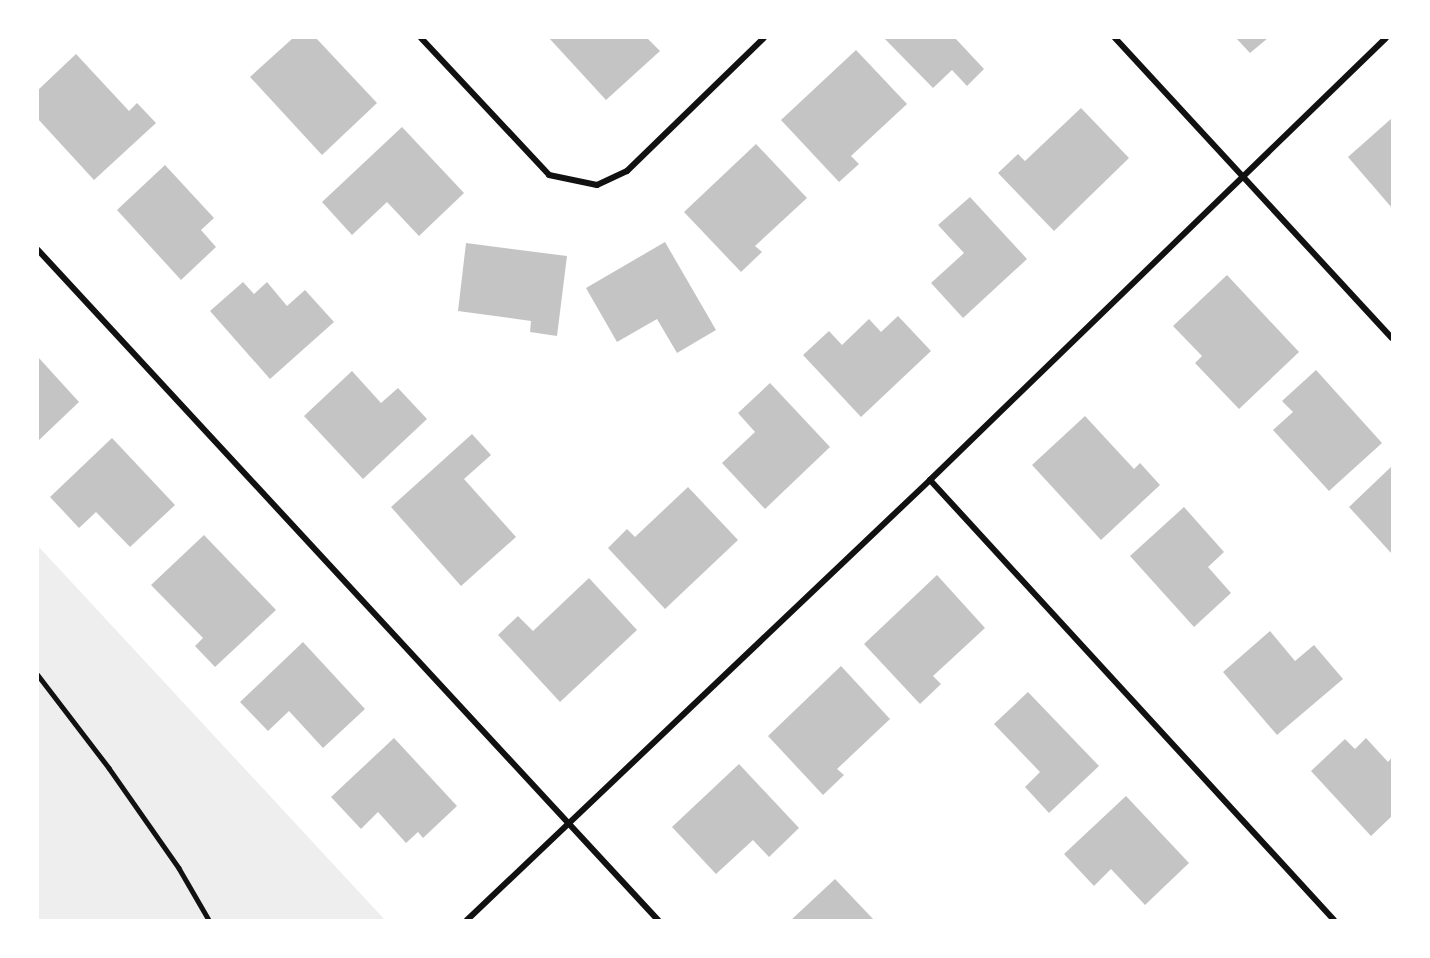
<!DOCTYPE html>
<html>
<head>
<meta charset="utf-8">
<style>
  body { margin:0 }
  #map { position:relative; width:1430px; height:958px; overflow:hidden; background:#fff; font-family:"Varela Round",sans-serif }
  div>[style] { position:absolute }
  [style*='--x'] { left:calc(var(--x)*1px); top:calc(var(--y)*1px); width:calc(var(--w)*1px); rotate:calc(var(--a)*1deg) }
  .green>* { inset:0; background:#eee }
  .building>* { inset:0; background:#c4c4c4 }
  .service>* { height:4.5px; margin:-2.25px; padding:0 2.25px; transform-origin:2.25px; border-radius:2.25px; background:#111 }
  .minor>* { height:6px; margin:-3px; padding:0 3px; transform-origin:3px; border-radius:3px; background:#111 }
  span { translate:-50% -50%; white-space:nowrap; text-align:center; line-height:1.15; -webkit-text-stroke:4.5px #fff; paint-order:stroke }
  .frame { position:absolute; inset:0; border:39px solid #fff; pointer-events:none }
</style>
</head>
<body>
<div id="map">
  <div class="green">
    <i style="clip-path:polygon(38px 546px,385px 920px,38px 920px)"></i>
  </div>
  <div class="building">
    <i style="clip-path:polygon(293px 38px,316px 38px,377px 103px,322px 155px,250px 77px)"></i>
    <i style="clip-path:polygon(549px 38px,647px 38px,660px 51px,606px 100px)"></i>
    <i style="clip-path:polygon(884px 38px,955px 38px,984px 69px,967px 86px,952px 70px,933px 88px)"></i>
    <i style="clip-path:polygon(1236px 38px,1268px 38px,1250px 53px)"></i>
    <i style="clip-path:polygon(856px 50px,907px 104px,851px 156px,859px 164px,839px 182px,781px 120px)"></i>
    <i style="clip-path:polygon(76px 54px,129px 111px,137px 103px,156px 123px,94px 180px,38px 119px,38px 90px)"></i>
    <i style="clip-path:polygon(1081px 108px,1129px 158px,1054px 231px,998px 173px,1018px 154px,1025px 161px)"></i>
    <i style="clip-path:polygon(1392px 118px,1392px 208px,1348px 157px)"></i>
    <i style="clip-path:polygon(402px 127px,464px 193px,419px 236px,387px 202px,352px 235px,322px 202px)"></i>
    <i style="clip-path:polygon(756px 144px,807px 198px,755px 246px,762px 252px,741px 272px,684px 212px)"></i>
    <i style="clip-path:polygon(165px 165px,214px 218px,201px 230px,216px 247px,181px 280px,117px 210px)"></i>
    <i style="clip-path:polygon(970px 197px,1027px 259px,963px 318px,931px 283px,964px 253px,938px 225px)"></i>
    <i style="clip-path:polygon(665px 242px,716px 330px,677px 353px,657px 319px,617px 342px,586px 288px)"></i>
    <i style="clip-path:polygon(466px 243px,567px 256px,557px 336px,530px 332px,531px 321px,458px 311px)"></i>
    <i style="clip-path:polygon(1227px 275px,1299px 352px,1239px 409px,1195px 363px,1202px 356px,1173px 326px)"></i>
    <i style="clip-path:polygon(243px 282px,254px 294px,267px 282px,287px 306px,305px 290px,334px 322px,270px 379px,210px 311px)"></i>
    <i style="clip-path:polygon(898px 316px,931px 351px,861px 417px,803px 355px,829px 331px,842px 345px,869px 319px,881px 332px)"></i>
    <i style="clip-path:polygon(38px 357px,79px 402px,38px 441px)"></i>
    <i style="clip-path:polygon(1316px 370px,1382px 443px,1329px 491px,1273px 430px,1293px 412px,1282px 401px)"></i>
    <i style="clip-path:polygon(352px 371px,381px 403px,398px 388px,427px 419px,363px 479px,304px 416px)"></i>
    <i style="clip-path:polygon(770px 383px,830px 447px,765px 509px,722px 463px,755px 432px,738px 413px)"></i>
    <i style="clip-path:polygon(1085px 416px,1134px 469px,1140px 463px,1160px 485px,1101px 540px,1032px 465px)"></i>
    <i style="clip-path:polygon(472px 434px,491px 455px,464px 479px,516px 537px,461px 586px,391px 507px)"></i>
    <i style="clip-path:polygon(112px 438px,175px 505px,130px 547px,96px 512px,79px 528px,50px 497px)"></i>
    <i style="clip-path:polygon(1392px 466px,1392px 554px,1349px 507px)"></i>
    <i style="clip-path:polygon(688px 487px,738px 540px,665px 609px,608px 548px,627px 529px,635px 537px)"></i>
    <i style="clip-path:polygon(1184px 507px,1224px 552px,1208px 567px,1231px 593px,1194px 627px,1130px 556px)"></i>
    <i style="clip-path:polygon(204px 535px,276px 610px,215px 667px,195px 646px,203px 638px,151px 585px)"></i>
    <i style="clip-path:polygon(937px 575px,985px 628px,933px 676px,941px 684px,920px 704px,864px 644px)"></i>
    <i style="clip-path:polygon(589px 578px,637px 630px,560px 702px,498px 635px,518px 616px,533px 631px)"></i>
    <i style="clip-path:polygon(1270px 631px,1295px 661px,1314px 645px,1343px 679px,1277px 735px,1223px 672px)"></i>
    <i style="clip-path:polygon(303px 642px,365px 709px,323px 748px,289px 711px,268px 731px,240px 702px)"></i>
    <i style="clip-path:polygon(841px 666px,890px 719px,837px 769px,844px 775px,823px 795px,768px 736px)"></i>
    <i style="clip-path:polygon(1028px 692px,1099px 766px,1049px 813px,1025px 787px,1040px 772px,994px 724px)"></i>
    <i style="clip-path:polygon(394px 738px,457px 806px,423px 838px,418px 832px,406px 843px,378px 812px,361px 829px,331px 797px)"></i>
    <i style="clip-path:polygon(1366px 738px,1388px 762px,1392px 757px,1392px 816px,1371px 836px,1311px 771px,1345px 739px,1355px 749px)"></i>
    <i style="clip-path:polygon(739px 764px,799px 828px,769px 857px,753px 840px,716px 874px,672px 827px)"></i>
    <i style="clip-path:polygon(1126px 796px,1189px 863px,1145px 905px,1111px 869px,1094px 886px,1064px 854px)"></i>
    <i style="clip-path:polygon(835px 879px,874px 920px,791px 920px)"></i>
  </div>
  <div class="service">
    <i style="--x:38;--y:675;--w:117;--a:52.6"></i>
    <i style="--x:109;--y:768;--w:122;--a:55"></i>
    <i style="--x:179;--y:868;--w:60;--a:60"></i>
  </div>
  <div class="minor">
    <i style="--x:421;--y:38;--w:187;--a:46.9"></i>
    <i style="--x:549;--y:175;--w:49;--a:11.8"></i>
    <i style="--x:597;--y:185;--w:33;--a:-25"></i>
    <i style="--x:627;--y:171;--w:191;--a:-44.2"></i>
    <i style="--x:1115;--y:38;--w:408;--a:47.3"></i>
    <i style="--x:38;--y:250;--w:913;--a:47.22"></i>
    <i style="--x:930;--y:480;--w:597;--a:47.44"></i>
    <i style="--x:467;--y:920;--w:639;--a:-43.54"></i>
    <i style="--x:930;--y:480;--w:635;--a:-44.11"></i>
  </div>
  <div class="frame"></div>
</div>
</body>
</html>
